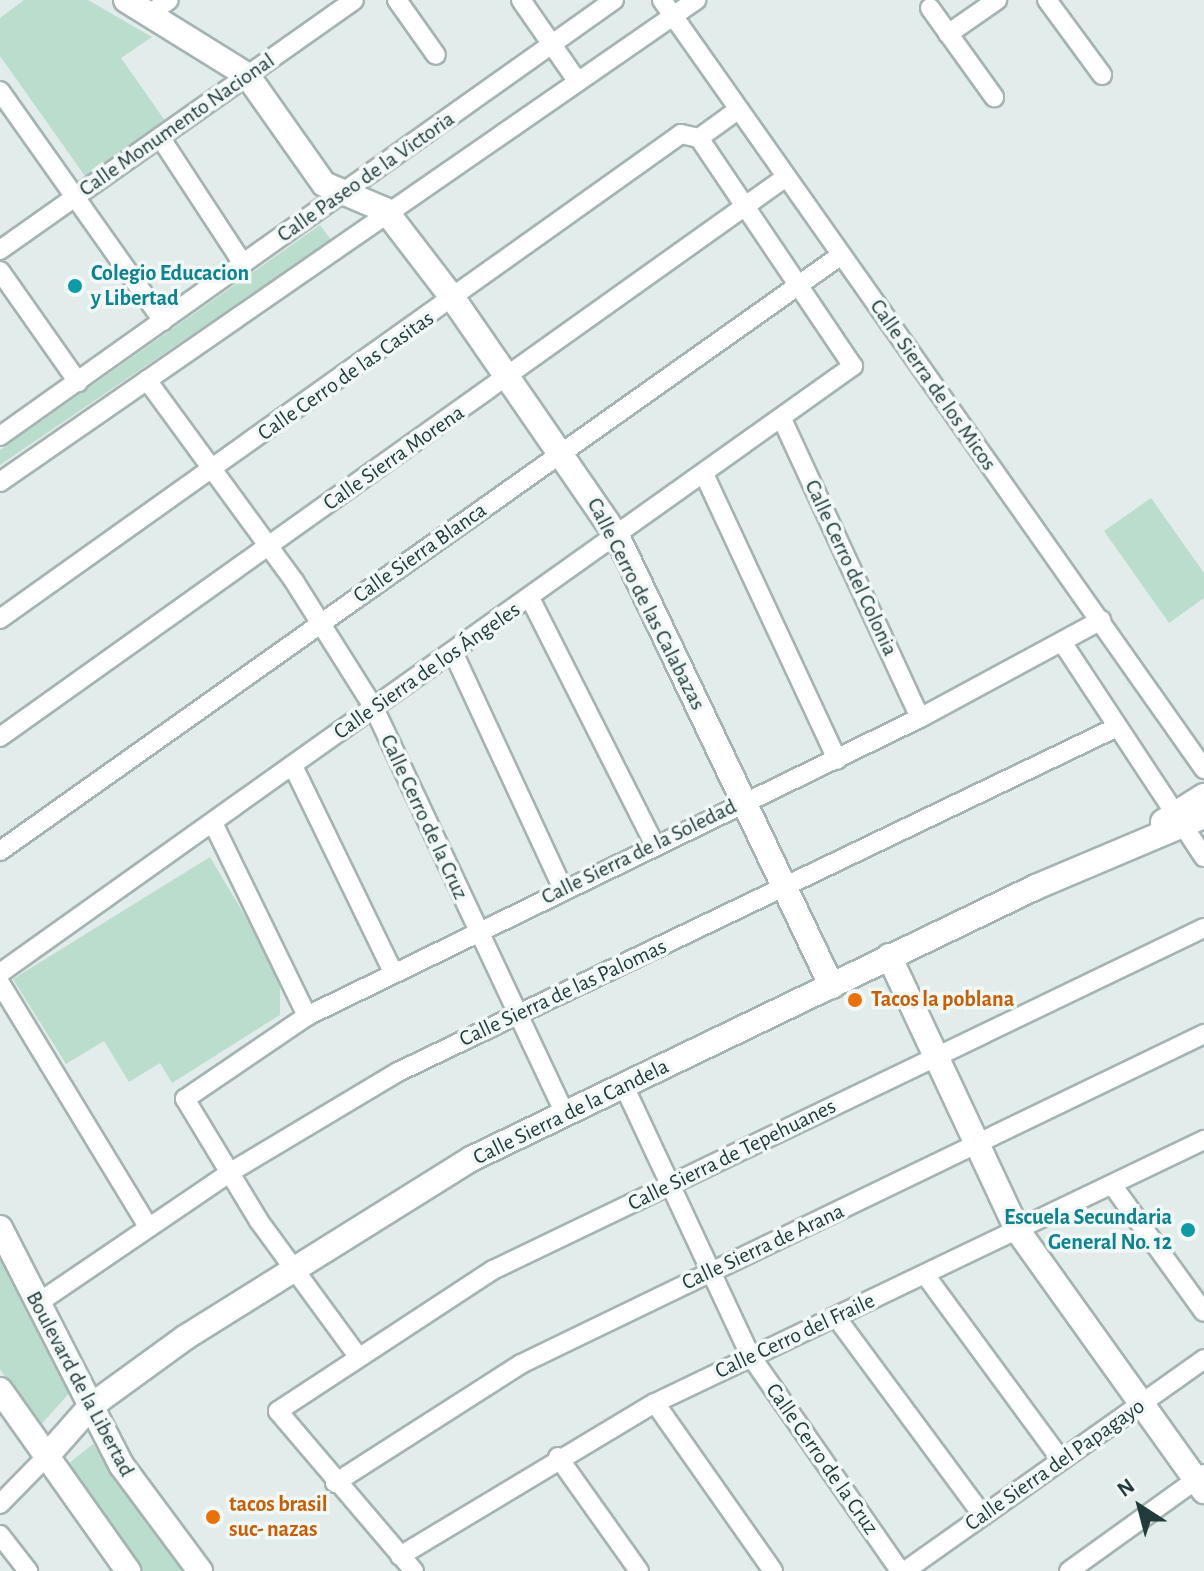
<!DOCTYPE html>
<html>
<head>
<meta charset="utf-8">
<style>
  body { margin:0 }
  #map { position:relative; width:1204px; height:1571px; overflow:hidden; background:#e2ecea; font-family:"Alegreya Sans",sans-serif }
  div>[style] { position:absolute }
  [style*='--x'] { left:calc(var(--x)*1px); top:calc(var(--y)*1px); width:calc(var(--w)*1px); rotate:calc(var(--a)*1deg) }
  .green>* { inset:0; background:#bbddcd }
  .roads { filter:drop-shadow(2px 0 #a5b4b2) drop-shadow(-2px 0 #a5b4b2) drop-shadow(0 2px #a5b4b2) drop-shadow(0 -2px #a5b4b2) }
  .street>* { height:18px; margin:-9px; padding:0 9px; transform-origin:9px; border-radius:9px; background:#fff }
  .secondary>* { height:24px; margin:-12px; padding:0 12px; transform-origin:12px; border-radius:12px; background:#fff }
  .dots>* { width:22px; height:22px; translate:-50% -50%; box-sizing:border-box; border:4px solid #f2f8f7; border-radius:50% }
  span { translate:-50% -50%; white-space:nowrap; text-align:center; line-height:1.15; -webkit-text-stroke:7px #f2f8f7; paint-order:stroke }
  .street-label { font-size:22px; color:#223c3c }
  .culture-label { font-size:22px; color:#0d838f; font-weight:700 }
  .left { translate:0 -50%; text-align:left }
  .right { translate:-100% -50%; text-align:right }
  .food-label { font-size:22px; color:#c56008; font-weight:700 }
  .north { position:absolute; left:1100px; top:1467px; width:80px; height:80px; -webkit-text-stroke:6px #f2f8f7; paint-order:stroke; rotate:324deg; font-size:22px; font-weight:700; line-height:32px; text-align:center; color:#223c3c }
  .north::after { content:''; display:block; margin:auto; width:28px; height:36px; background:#223c3c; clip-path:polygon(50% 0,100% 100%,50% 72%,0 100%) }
</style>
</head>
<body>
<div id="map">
  <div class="green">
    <i style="clip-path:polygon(24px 0,88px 0,152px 37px,121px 58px,166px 122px,85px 176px,0 56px,0 18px)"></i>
    <i style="clip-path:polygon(320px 225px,331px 240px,0 465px,0 450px)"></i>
    <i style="clip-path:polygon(1151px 498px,1204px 573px,1204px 598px,1169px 623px,1104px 531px)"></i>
    <i style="clip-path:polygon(210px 857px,280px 975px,280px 1015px,172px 1083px,160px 1063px,129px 1082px,104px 1041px,66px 1064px,13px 979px)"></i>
    <i style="clip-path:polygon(0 1248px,72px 1390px,38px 1428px,0 1369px)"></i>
    <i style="clip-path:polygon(93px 1444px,170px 1550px,189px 1571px,136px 1571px,63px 1468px)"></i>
  </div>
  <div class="roads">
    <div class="street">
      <i style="--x:397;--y:0;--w:67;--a:54.7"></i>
      <i style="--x:521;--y:0;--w:96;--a:55.2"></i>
      <i style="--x:662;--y:0;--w:941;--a:54.82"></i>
      <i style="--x:1047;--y:0;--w:93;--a:53.7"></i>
      <i style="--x:930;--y:8;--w:110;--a:54.3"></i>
      <i style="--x:149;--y:14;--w:24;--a:-35"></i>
      <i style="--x:948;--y:34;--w:60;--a:-34.8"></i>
      <i style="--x:0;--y:91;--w:282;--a:54.7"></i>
      <i style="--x:160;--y:137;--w:152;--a:56.8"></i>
      <i style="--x:699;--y:138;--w:49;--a:-35.9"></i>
      <i style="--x:0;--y:250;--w:433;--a:-35.2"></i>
      <i style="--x:0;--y:271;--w:136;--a:54.9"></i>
      <i style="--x:147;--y:380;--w:249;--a:53.8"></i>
      <i style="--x:294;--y:581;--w:150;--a:57.8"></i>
      <i style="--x:374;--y:708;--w:448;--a:64.8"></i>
      <i style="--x:782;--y:419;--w:329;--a:65.2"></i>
      <i style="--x:0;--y:436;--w:753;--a:-35.38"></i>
      <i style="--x:704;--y:474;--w:315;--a:65"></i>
      <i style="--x:0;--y:482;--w:847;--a:-34.7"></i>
      <i style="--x:530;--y:598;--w:275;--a:63.2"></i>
      <i style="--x:0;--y:619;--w:836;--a:-35.46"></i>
      <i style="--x:681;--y:134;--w:18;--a:13"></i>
      <i style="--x:699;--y:138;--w:275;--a:56"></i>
      <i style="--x:853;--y:366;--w:1047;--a:144.56"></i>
      <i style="--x:1064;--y:645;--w:254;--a:56.6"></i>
      <i style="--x:453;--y:652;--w:261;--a:65.1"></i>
      <i style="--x:0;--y:737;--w:965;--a:-35.47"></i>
      <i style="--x:293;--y:766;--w:229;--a:64.1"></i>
      <i style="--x:213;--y:823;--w:215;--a:64"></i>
      <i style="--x:0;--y:851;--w:1031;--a:-35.32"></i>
      <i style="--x:0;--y:983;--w:285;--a:58.7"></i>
      <i style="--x:624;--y:1086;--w:297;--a:64.9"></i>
      <i style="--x:750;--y:1355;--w:263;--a:55.2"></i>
      <i style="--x:1113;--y:1186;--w:155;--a:54.2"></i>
      <i style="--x:926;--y:1276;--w:228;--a:53.7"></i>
      <i style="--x:38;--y:1303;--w:231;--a:-34.2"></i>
      <i style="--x:229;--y:1173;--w:197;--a:-30.9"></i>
      <i style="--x:398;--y:1072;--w:795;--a:-25.63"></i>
      <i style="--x:836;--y:1317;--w:247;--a:53.5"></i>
      <i style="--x:357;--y:1355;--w:166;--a:-126.2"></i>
      <i style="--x:259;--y:1221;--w:143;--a:-121.2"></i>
      <i style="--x:185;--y:1099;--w:148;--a:-34.2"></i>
      <i style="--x:307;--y:1016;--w:682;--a:-25.93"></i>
      <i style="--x:920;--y:718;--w:206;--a:-28.4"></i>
      <i style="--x:655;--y:1403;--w:205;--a:54.9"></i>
      <i style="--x:558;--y:1457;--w:140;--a:54.6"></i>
      <i style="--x:335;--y:1483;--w:221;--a:-32.6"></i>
      <i style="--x:521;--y:1364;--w:759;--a:-25.79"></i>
      <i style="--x:0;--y:1504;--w:64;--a:-45.6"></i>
      <i style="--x:0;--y:1535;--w:46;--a:52.1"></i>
      <i style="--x:400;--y:1556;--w:297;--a:-31"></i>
      <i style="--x:655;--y:1403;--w:609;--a:-25.6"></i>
      <i style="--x:414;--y:1571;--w:210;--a:-130.4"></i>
      <i style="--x:278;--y:1411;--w:257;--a:-33.3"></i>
      <i style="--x:493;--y:1270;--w:789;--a:-25.69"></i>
      <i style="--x:905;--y:1571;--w:367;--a:-35.3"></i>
      <i style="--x:1069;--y:1571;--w:166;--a:-35.7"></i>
    </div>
    <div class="secondary">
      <i style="--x:126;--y:0;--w:142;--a:31.8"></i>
      <i style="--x:247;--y:75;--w:133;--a:54.8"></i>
      <i style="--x:324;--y:184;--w:66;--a:23.1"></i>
      <i style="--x:385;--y:210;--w:113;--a:52.5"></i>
      <i style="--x:454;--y:300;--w:287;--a:55.4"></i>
      <i style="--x:617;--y:536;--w:499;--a:64.5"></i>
      <i style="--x:1163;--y:822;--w:49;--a:-32.4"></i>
      <i style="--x:889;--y:956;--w:304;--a:64.9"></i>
      <i style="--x:1018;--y:1231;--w:320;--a:54.4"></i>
      <i style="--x:0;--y:1228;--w:267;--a:62.9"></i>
      <i style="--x:122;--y:1466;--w:131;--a:53.4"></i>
      <i style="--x:0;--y:1390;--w:222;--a:54.7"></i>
      <i style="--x:45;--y:1458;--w:69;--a:-48.5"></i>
      <i style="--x:91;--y:1406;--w:117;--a:-36"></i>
      <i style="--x:186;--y:1337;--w:336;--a:-32"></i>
      <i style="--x:471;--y:1159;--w:627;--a:-25.71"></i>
      <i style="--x:1036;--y:887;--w:182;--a:-22.9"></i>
    </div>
  </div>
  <div class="dots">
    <i style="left:75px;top:286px;background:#0f9aa8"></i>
    <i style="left:855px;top:1000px;background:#e8710a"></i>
    <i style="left:1188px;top:1230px;background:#0f9aa8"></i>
    <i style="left:213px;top:1517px;background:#e8710a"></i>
  </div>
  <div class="street-label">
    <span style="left:177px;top:125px;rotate:-35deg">Calle Monumento Nacional</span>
    <span style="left:366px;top:177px;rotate:-35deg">Calle Paseo de la Victoria</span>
    <span style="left:346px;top:376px;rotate:-35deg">Calle Cerro de las Casitas</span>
    <span style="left:933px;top:385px;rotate:55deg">Calle Sierra de los Micos</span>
    <span style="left:394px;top:458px;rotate:-35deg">Calle Sierra Morena</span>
    <span style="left:420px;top:553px;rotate:-35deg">Calle Sierra Blanca</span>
    <span style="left:851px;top:568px;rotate:65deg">Calle Cerro del Colonia</span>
    <span style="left:646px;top:604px;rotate:63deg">Calle Cerro de las Calabazas</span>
    <span style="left:427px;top:671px;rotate:-35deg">Calle Sierra de los Ángeles</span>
    <span style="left:424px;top:817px;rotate:65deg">Calle Cerro de la Cruz</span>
    <span style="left:639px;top:852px;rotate:-26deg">Calle Sierra de la Soledad</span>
    <span style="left:563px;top:993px;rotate:-25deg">Calle Sierra de las Palomas</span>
    <span style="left:571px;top:1112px;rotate:-26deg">Calle Sierra de la Candela</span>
    <span style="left:732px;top:1155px;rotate:-26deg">Calle Sierra de Tepehuanes</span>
    <span style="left:763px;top:1247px;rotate:-25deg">Calle Sierra de Arana</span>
    <span style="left:795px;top:1336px;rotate:-25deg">Calle Cerro del Fraile</span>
    <span style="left:80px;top:1384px;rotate:62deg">Boulevard de la Libertad</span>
    <span style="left:822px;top:1459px;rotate:55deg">Calle Cerro de la Cruz</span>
    <span style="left:1055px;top:1465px;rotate:-35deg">Calle Sierra del Papagayo</span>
  </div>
  <div class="culture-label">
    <span class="left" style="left:91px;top:286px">Colegio Educacion<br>y Libertad</span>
    <span class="right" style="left:1172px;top:1230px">Escuela Secundaria<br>General No. 12</span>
  </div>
  <div class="food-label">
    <span class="left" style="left:871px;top:1000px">Tacos la poblana</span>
    <span class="left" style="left:229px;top:1517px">tacos brasil<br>suc- nazas</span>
  </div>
  <div class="north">N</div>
</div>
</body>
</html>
